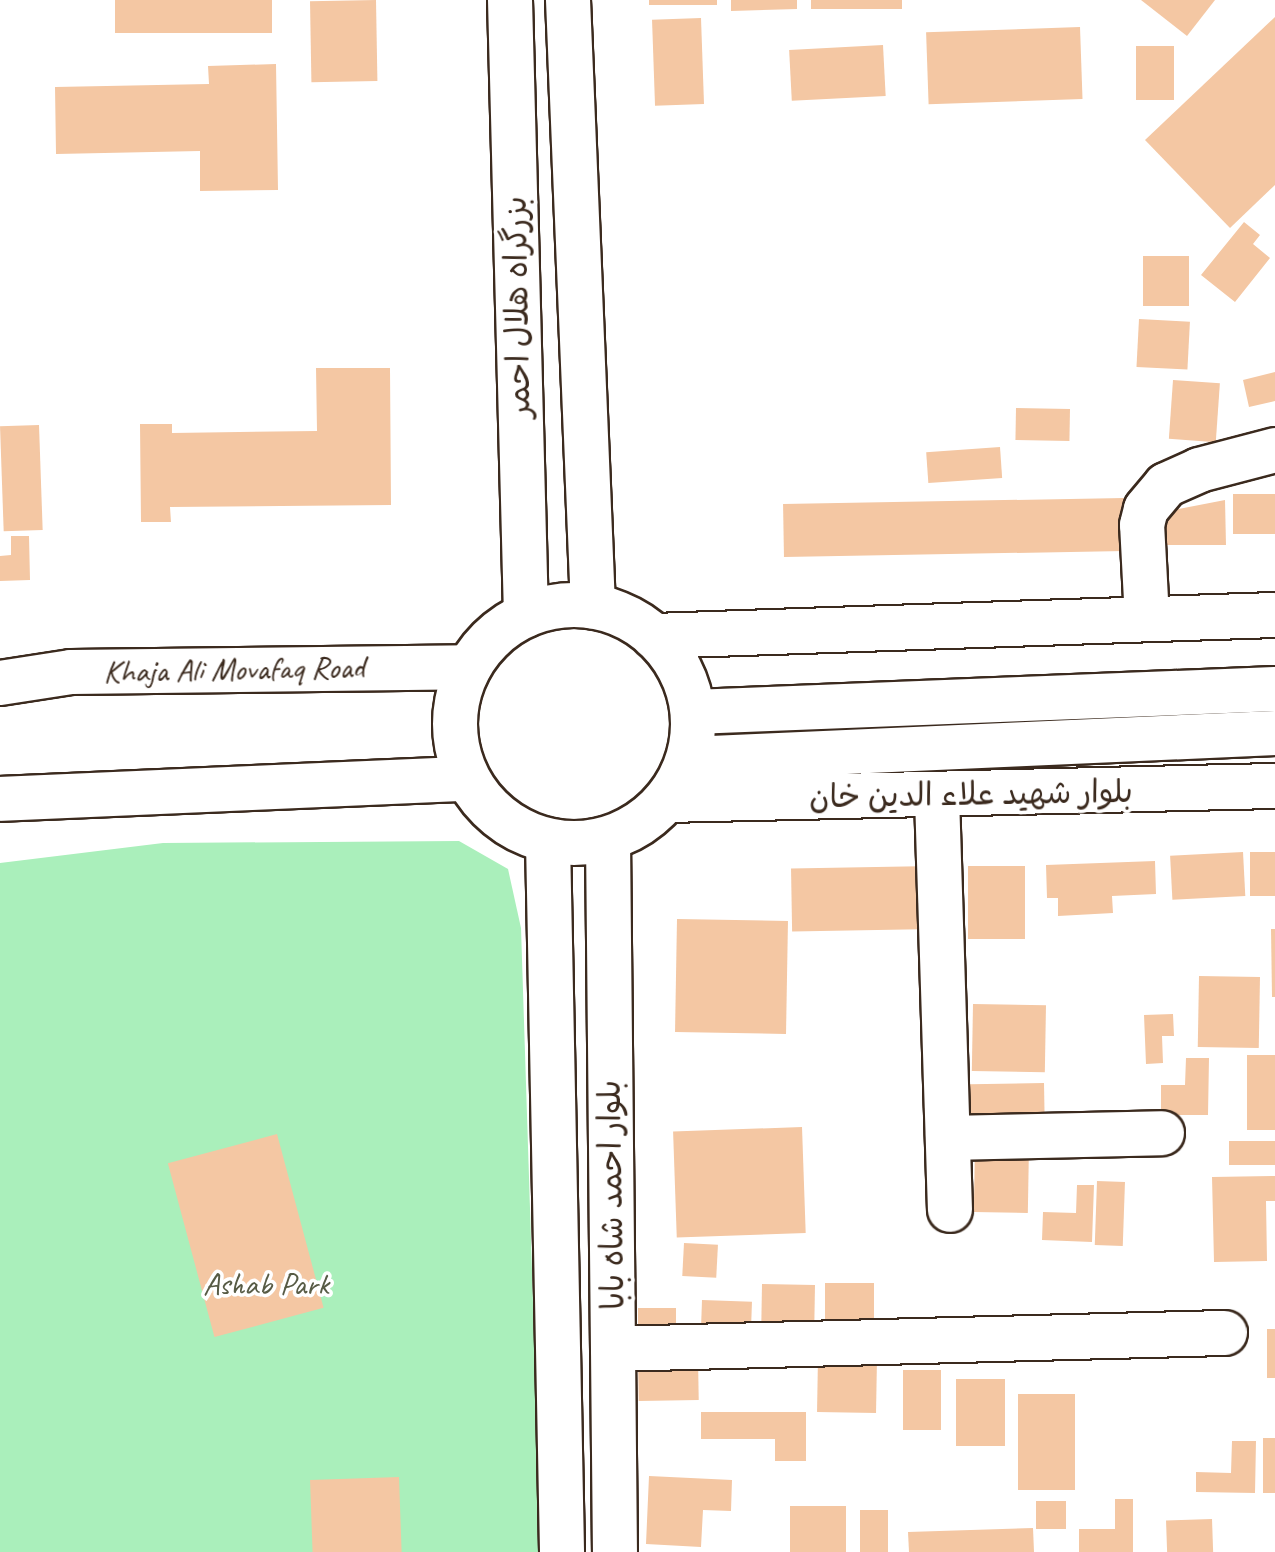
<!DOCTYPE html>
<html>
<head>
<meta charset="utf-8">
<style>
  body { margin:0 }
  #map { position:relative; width:1275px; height:1552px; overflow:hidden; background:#fff; font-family:Caveat,"Playpen Sans Arabic",sans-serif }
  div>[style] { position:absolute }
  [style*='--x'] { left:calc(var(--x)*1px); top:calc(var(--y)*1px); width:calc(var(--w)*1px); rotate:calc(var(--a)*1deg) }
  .green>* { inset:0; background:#aaefbb }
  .building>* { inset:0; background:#f4c7a3; transform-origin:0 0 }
  .roads { filter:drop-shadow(2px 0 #3b2a1e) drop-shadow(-2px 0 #3b2a1e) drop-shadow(0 2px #3b2a1e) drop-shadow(0 -2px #3b2a1e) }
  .minor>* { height:44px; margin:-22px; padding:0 22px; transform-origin:22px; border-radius:22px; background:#fff }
  .highway>* { height:44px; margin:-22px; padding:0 22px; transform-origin:22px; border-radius:22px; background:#fff }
  .highway>.ring { margin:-22px; padding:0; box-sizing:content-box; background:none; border:44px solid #fff; border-radius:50% }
  span { translate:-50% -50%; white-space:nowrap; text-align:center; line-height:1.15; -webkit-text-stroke:7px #fff; paint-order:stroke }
  .street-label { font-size:32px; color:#3b2a1e }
  .park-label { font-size:32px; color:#575b45 }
</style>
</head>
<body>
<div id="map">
  <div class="green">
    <i style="clip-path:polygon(459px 841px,508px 869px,521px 928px,541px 1552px,0 1552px,0 863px,163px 843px)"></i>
  </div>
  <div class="building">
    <i style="left:115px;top:0;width:157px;height:33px"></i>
    <i style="left:376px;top:0;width:81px;height:66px;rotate:89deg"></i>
    <i style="left:649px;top:0;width:68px;height:5px"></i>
    <i style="clip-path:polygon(731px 0,797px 0,797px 9px,731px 11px)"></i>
    <i style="left:811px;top:0;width:91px;height:9px"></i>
    <i style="clip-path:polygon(1141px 0,1215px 0,1187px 36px)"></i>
    <i style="clip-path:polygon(1275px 17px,1275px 185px,1230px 228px,1145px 140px)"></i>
    <i style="left:701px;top:18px;width:86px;height:49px;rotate:88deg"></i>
    <i style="left:1080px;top:27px;width:72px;height:154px;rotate:88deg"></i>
    <i style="left:883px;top:45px;width:51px;height:94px;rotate:87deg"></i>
    <i style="left:1136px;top:46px;width:38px;height:54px"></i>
    <i style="clip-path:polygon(276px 64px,278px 190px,200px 191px,200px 151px,56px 154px,55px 87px,209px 84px,208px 66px)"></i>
    <i style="clip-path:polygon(1244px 222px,1260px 235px,1253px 244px,1270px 258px,1235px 302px,1201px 275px)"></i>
    <i style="left:1143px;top:256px;width:46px;height:50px"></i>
    <i style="left:1139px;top:319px;width:51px;height:48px;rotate:3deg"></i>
    <i style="clip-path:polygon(316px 368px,390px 368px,391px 505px,170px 507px,171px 522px,141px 522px,140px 424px,172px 424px,172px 433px,317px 431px)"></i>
    <i style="clip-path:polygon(1275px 372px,1275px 401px,1249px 407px,1243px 380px)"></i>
    <i style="left:1173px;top:380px;width:47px;height:59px;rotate:4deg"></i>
    <i style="left:1016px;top:408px;width:54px;height:32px;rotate:1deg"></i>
    <i style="left:39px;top:425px;width:105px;height:39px;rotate:88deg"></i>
    <i style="left:1000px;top:447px;width:31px;height:74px;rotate:86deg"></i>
    <i style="left:1275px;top:494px;width:40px;height:42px;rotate:90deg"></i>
    <i style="left:1124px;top:498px;width:53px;height:341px;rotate:89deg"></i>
    <i style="clip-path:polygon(1225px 500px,1226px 545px,1158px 545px,1158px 513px)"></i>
    <i style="clip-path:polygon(11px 536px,29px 536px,30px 580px,0 581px,0 556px,11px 555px)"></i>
    <i style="left:1243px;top:852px;width:44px;height:73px;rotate:87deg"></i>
    <i style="left:1275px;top:852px;width:44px;height:25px;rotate:90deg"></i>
    <i style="clip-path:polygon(1155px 861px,1156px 894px,1112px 896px,1113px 913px,1058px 916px,1058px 898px,1047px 898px,1046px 865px)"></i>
    <i style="left:933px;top:866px;width:63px;height:142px;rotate:89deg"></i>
    <i style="left:968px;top:866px;width:57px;height:73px"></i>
    <i style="left:677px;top:919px;width:111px;height:113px;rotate:1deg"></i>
    <i style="clip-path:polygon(1271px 929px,1275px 929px,1275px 997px,1272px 997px)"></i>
    <i style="left:1199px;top:976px;width:61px;height:71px;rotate:1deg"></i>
    <i style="left:973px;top:1004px;width:73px;height:67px;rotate:1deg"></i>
    <i style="clip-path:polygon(1173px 1014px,1174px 1036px,1162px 1036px,1163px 1063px,1146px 1064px,1144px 1015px)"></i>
    <i style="left:1247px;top:1055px;width:28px;height:75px"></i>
    <i style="clip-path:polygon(1186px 1058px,1209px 1058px,1208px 1115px,1161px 1115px,1161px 1085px,1185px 1085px)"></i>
    <i style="left:1044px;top:1083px;width:44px;height:90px;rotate:89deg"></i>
    <i style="left:802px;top:1127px;width:106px;height:129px;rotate:88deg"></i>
    <i style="left:277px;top:1134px;width:180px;height:113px;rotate:75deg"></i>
    <i style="left:1275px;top:1141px;width:24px;height:46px;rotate:90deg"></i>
    <i style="left:975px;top:1145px;width:54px;height:67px;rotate:1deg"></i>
    <i style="clip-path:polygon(1275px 1176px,1275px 1201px,1266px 1201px,1267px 1261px,1214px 1262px,1212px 1177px)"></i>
    <i style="left:1097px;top:1181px;width:28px;height:64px;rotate:2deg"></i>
    <i style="clip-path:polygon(1077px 1185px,1094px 1185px,1092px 1242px,1042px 1240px,1043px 1212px,1076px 1213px)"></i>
    <i style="left:684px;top:1243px;width:34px;height:33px;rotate:3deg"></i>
    <i style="left:874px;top:1283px;width:53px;height:49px;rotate:90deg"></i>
    <i style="left:762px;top:1284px;width:53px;height:51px;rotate:1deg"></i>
    <i style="left:702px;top:1300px;width:50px;height:38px;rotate:2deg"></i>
    <i style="left:676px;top:1308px;width:28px;height:38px;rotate:90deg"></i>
    <i style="left:1267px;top:1329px;width:8px;height:49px"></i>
    <i style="left:818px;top:1357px;width:59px;height:55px;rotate:1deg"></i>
    <i style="left:698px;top:1358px;width:42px;height:60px;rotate:89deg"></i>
    <i style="left:903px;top:1370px;width:38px;height:60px"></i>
    <i style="left:956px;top:1379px;width:49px;height:67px"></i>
    <i style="left:1018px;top:1394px;width:57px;height:96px"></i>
    <i style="clip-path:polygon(701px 1412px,806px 1412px,806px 1461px,775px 1461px,775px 1439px,701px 1439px)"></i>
    <i style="left:1263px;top:1438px;width:12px;height:55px"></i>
    <i style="clip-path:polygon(1232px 1441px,1256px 1441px,1255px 1493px,1196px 1492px,1196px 1472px,1231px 1473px)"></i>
    <i style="clip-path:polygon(649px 1476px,732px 1480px,731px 1511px,703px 1510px,701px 1547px,646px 1544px)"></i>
    <i style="left:399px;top:1477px;width:75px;height:89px;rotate:88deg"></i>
    <i style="clip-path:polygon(1115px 1499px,1133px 1499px,1133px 1552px,1079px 1552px,1079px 1529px,1115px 1529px)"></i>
    <i style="left:1036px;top:1501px;width:30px;height:28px"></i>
    <i style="left:790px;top:1506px;width:56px;height:46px"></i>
    <i style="left:860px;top:1510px;width:28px;height:42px"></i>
    <i style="left:1212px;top:1519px;width:33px;height:46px;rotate:88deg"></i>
    <i style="clip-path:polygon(1033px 1528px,1034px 1552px,909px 1552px,908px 1532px)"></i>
  </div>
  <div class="roads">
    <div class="minor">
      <i style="--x:1147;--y:619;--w:94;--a:-93"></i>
      <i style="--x:1142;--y:525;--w:16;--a:-76"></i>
      <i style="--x:1146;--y:509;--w:31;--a:-50"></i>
      <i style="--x:1166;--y:485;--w:36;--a:-24"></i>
      <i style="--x:1199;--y:470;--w:79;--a:-14.7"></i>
      <i style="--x:654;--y:636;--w:621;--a:-1.94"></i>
      <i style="--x:937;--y:797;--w:413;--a:88.2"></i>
      <i style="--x:666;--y:800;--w:609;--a:-1.32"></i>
      <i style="--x:948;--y:1138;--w:214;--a:-1.3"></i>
      <i style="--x:613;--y:1349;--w:612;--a:-1.5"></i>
    </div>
    <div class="highway">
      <i style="--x:510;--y:0;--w:615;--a:88.51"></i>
      <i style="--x:568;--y:0;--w:607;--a:87.64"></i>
      <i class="ring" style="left:455px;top:605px;width:194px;height:194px"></i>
      <i style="--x:0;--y:683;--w:72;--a:-8.8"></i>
      <i style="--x:71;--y:672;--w:398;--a:-0.7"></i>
      <i style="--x:693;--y:712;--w:582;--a:-2.26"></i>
      <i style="--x:689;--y:759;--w:587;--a:-2.54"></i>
      <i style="--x:0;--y:799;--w:467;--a:-2.5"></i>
      <i style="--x:608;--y:839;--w:713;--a:89.44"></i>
      <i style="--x:548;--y:841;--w:711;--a:88.87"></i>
    </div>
  </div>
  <div class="street-label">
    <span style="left:518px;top:307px;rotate:-91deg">بزرگراه هلال احمر</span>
    <span style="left:234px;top:670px;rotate:-1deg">Khaja Ali Movafaq Road</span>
    <span style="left:971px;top:795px;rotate:-1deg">بلوار شهید علاء الدین خان</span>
    <span style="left:612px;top:1195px;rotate:-91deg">بلوار احمد شاه بابا</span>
  </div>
  <div class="park-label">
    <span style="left:266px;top:1284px">Ashab Park</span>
  </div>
</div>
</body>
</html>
